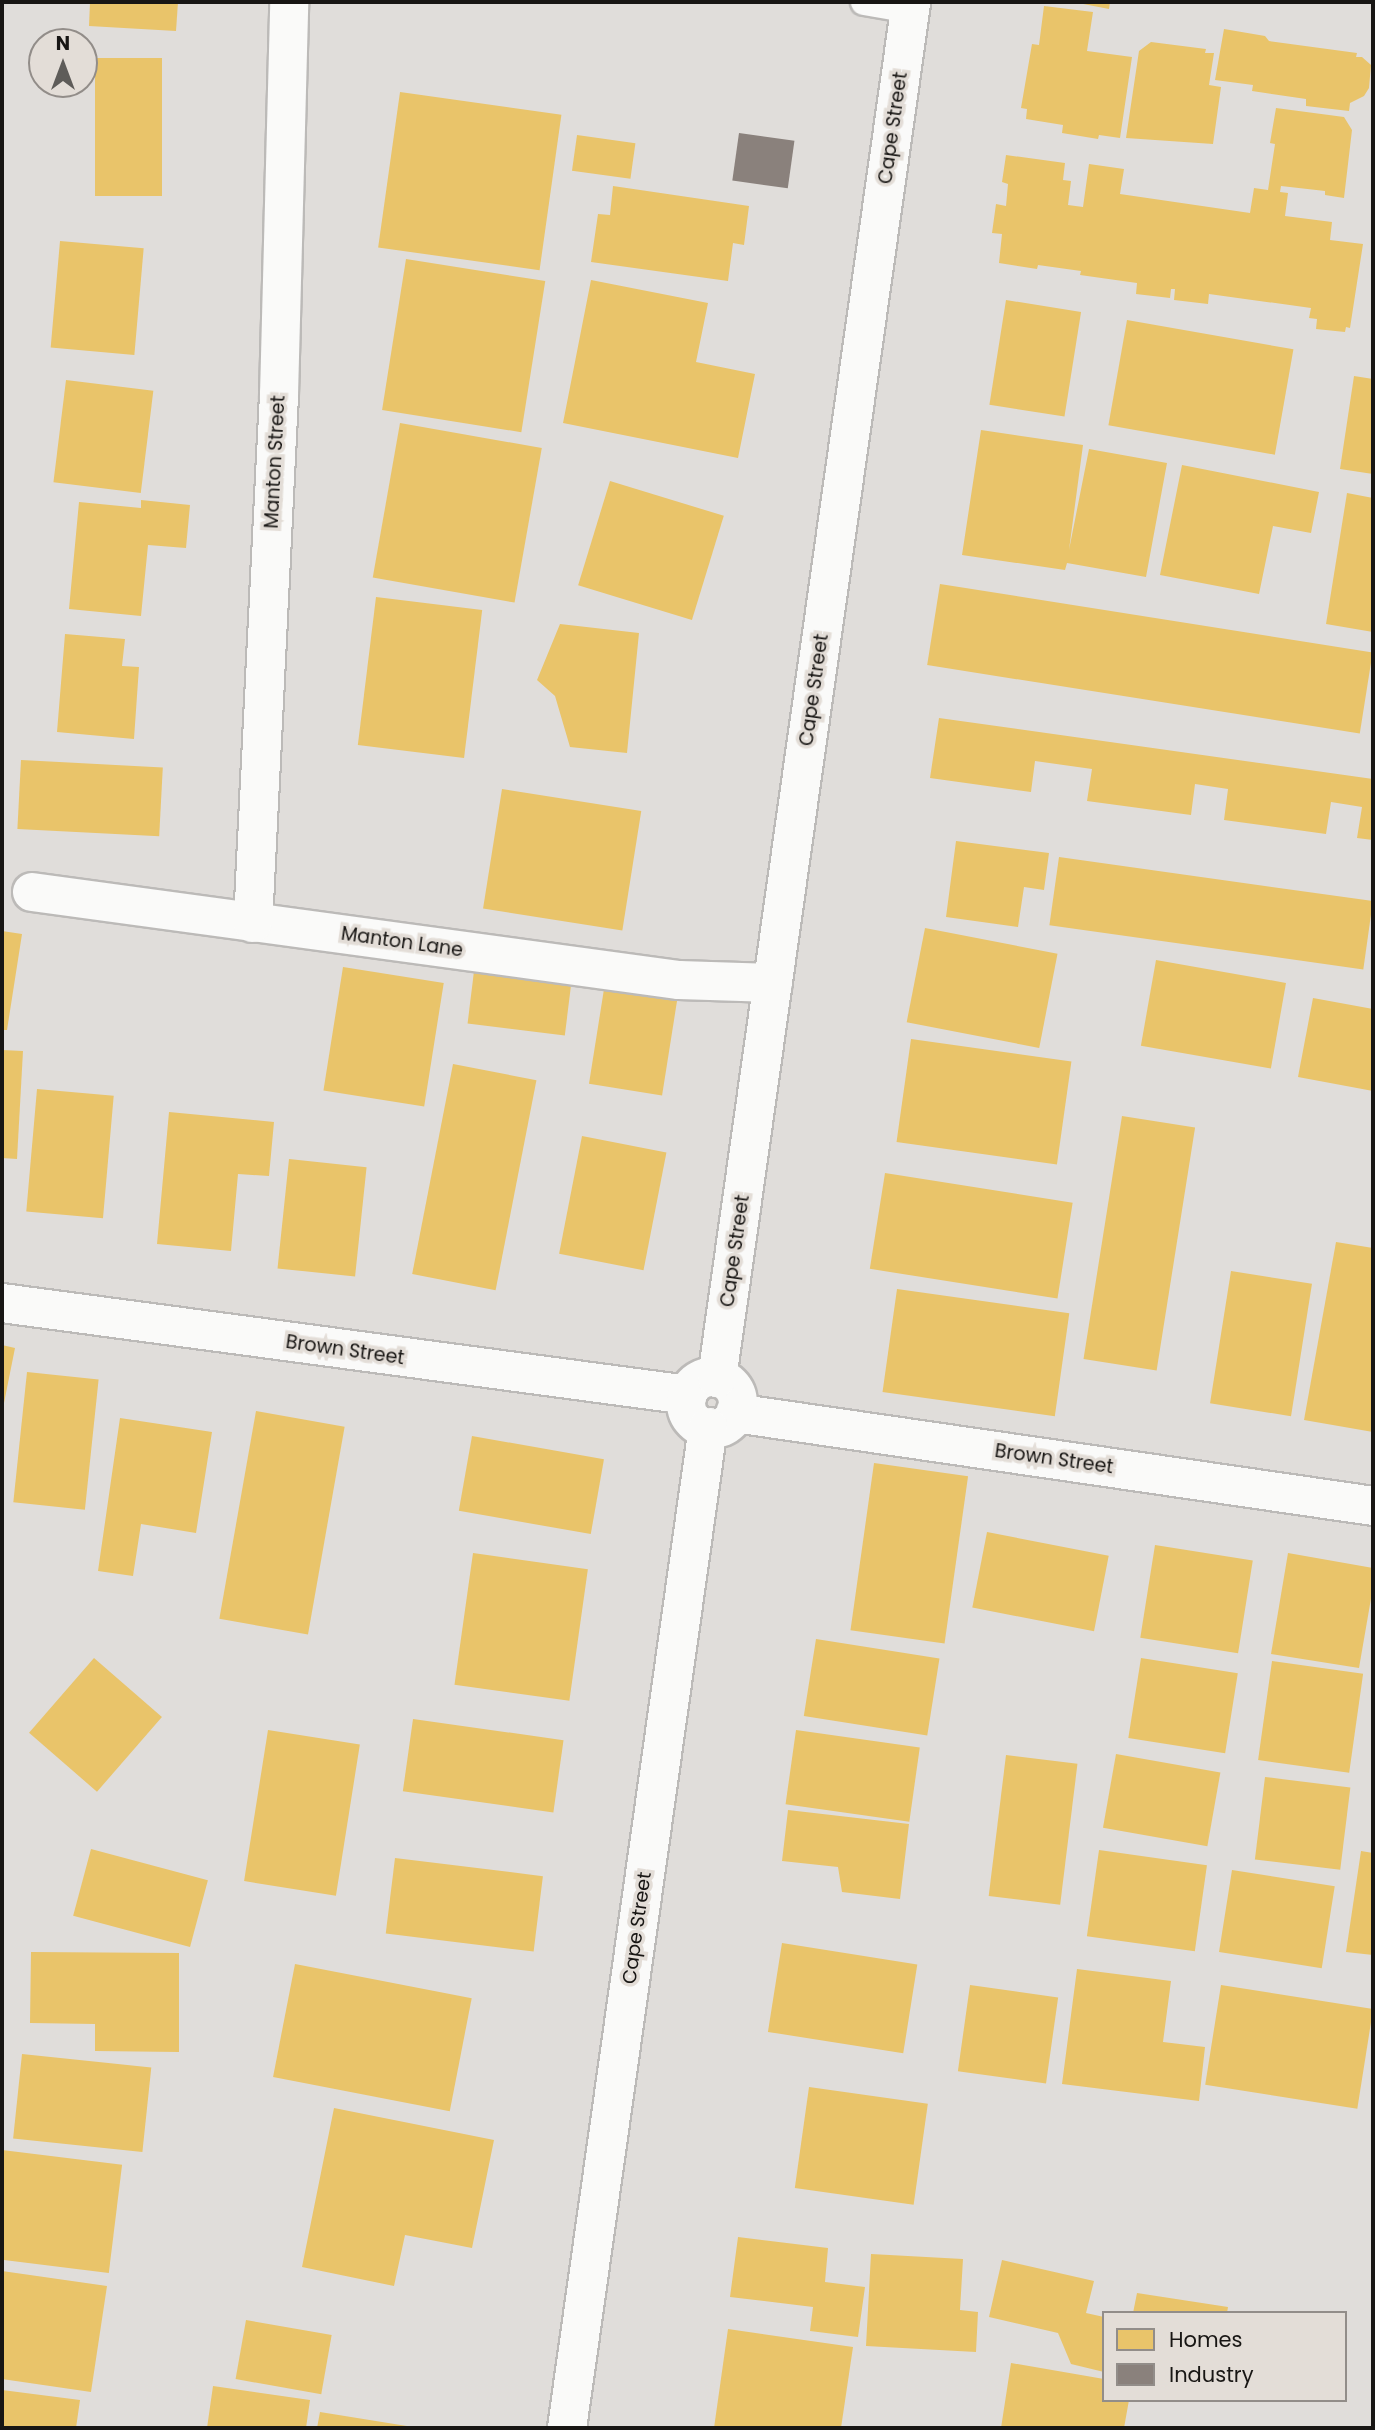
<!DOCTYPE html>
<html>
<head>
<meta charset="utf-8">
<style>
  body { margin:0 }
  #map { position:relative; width:1375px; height:2430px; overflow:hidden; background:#e0ddda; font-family:Poppins,sans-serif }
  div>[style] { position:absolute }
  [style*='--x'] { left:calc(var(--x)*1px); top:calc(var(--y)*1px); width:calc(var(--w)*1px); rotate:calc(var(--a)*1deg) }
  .homes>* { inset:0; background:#e9c46a; transform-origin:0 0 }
  .industry>* { inset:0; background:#8a817c; transform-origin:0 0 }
  .roads { filter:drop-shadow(2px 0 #bcbab8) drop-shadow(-2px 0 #bcbab8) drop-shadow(0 2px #bcbab8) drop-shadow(0 -2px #bcbab8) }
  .service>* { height:26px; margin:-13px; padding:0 13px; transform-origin:13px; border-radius:13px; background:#fafaf9 }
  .minor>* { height:38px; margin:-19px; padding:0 19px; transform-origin:19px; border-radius:19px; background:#fafaf9 }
  .tertiary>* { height:38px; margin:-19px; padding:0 19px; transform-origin:19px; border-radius:19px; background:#fafaf9 }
  .tertiary>.ring { margin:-19px; padding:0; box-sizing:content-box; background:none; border:38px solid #fafaf9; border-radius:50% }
  span { translate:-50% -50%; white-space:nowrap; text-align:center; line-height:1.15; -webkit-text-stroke:7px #e3ddd7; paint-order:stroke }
  .street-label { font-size:19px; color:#181614 }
  .frame { position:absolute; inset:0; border:4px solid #181614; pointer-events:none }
  .legend { position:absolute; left:1102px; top:2311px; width:245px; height:91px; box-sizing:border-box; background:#e3ddd7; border:2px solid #928d89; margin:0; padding:9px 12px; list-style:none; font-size:21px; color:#181614 }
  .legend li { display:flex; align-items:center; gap:14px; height:35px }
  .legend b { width:35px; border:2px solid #928d89 }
  .north { position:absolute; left:28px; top:28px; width:70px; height:70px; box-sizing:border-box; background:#e3ddd7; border:2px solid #928d89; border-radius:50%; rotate:0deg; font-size:19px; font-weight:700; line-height:28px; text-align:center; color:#181614 }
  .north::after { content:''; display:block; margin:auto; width:24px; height:32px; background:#5e5c59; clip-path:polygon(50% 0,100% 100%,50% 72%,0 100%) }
</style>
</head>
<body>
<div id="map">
  <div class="homes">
    <i style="clip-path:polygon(90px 2px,178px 2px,176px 31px,89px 26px)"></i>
    <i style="clip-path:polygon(1073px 2px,1110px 2px,1109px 9px)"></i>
    <i style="clip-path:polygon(1044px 6px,1093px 12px,1087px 51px,1132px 57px,1120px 138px,1099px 135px,1098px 139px,1062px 133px,1063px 125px,1026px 119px,1027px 109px,1021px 108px,1032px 44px,1039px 45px)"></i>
    <i style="clip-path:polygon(1224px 29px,1265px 36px,1269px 41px,1357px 53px,1356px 57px,1362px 57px,1371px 65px,1369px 88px,1364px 96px,1350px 103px,1349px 111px,1306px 106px,1306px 99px,1252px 91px,1253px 85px,1215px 80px)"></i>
    <i style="clip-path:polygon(1151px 42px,1206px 49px,1205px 53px,1214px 53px,1209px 85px,1221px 87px,1213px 144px,1126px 138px,1139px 51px)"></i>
    <i style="left:95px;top:58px;width:67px;height:138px"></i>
    <i style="left:400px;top:92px;width:163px;height:157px;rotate:8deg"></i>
    <i style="clip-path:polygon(1276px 108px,1344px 117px,1352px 130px,1344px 198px,1325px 195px,1325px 191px,1281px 186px,1280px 192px,1288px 193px,1285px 216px,1332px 222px,1330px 240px,1363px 244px,1350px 328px,1346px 327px,1345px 332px,1316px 329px,1317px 319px,1309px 318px,1311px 308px,1209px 294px,1208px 304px,1174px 300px,1175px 289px,1171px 289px,1170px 298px,1136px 294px,1137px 283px,1080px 275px,1081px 271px,1038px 265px,1037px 269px,999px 263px,1002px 234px,992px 233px,996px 204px,1006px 206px,1008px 184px,1002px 182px,1006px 155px,1065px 163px,1063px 180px,1071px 181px,1068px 205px,1083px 207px,1089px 164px,1124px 169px,1120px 194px,1250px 213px,1254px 188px,1268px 190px,1275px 144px,1270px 143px)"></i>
    <i style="left:577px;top:135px;width:59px;height:36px;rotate:8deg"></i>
    <i style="clip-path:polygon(613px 186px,749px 206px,744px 245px,733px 243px,728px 281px,591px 262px,598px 214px,610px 215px)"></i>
    <i style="left:60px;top:241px;width:84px;height:107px;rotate:5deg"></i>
    <i style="left:406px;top:259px;width:141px;height:153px;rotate:9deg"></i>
    <i style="clip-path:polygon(591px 280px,708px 303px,696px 362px,755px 374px,738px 458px,563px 423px)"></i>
    <i style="left:1006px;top:300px;width:76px;height:106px;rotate:9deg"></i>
    <i style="left:1127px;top:320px;width:169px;height:107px;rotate:10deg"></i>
    <i style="clip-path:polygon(1354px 376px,1373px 379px,1373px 474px,1340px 469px)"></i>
    <i style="left:66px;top:380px;width:88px;height:103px;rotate:7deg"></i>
    <i style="left:400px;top:423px;width:144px;height:157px;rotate:10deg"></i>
    <i style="clip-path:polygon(981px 430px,1083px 445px,1069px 550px,1089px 449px,1167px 463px,1146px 577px,1067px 563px,1065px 570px,962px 555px)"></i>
    <i style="clip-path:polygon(1182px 465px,1319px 492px,1311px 533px,1273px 526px,1259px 594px,1160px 575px)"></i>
    <i style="left:610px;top:481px;width:119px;height:109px;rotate:17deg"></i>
    <i style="clip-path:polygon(1347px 493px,1373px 498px,1373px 632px,1326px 624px)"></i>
    <i style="clip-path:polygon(141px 500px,190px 505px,186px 548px,148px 545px,141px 616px,69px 609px,79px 502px,141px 508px)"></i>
    <i style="left:940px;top:584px;width:438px;height:82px;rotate:9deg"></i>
    <i style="left:376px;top:597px;width:107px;height:149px;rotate:7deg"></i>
    <i style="clip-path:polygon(560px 624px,639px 633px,627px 753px,570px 747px,555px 696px,537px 680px)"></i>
    <i style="clip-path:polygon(65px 634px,125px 639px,122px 666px,139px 667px,134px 739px,57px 732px)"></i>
    <i style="clip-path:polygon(939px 718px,1373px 779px,1373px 840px,1357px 838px,1362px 807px,1331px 802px,1326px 834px,1224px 820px,1228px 789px,1195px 784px,1191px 815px,1087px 801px,1092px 769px,1035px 761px,1031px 792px,930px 778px)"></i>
    <i style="left:21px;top:760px;width:142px;height:69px;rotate:3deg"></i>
    <i style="left:502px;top:789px;width:141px;height:121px;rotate:9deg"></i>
    <i style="clip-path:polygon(956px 841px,1049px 853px,1044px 890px,1024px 887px,1018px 927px,946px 917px)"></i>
    <i style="left:1059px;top:857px;width:317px;height:69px;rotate:8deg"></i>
    <i style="left:925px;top:928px;width:135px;height:96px;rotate:11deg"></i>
    <i style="clip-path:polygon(2px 931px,22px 934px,7px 1030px,2px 1030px)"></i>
    <i style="left:1156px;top:960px;width:132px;height:87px;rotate:10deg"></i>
    <i style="left:475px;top:963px;width:98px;height:61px;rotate:7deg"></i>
    <i style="left:343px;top:967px;width:102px;height:125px;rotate:9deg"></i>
    <i style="left:604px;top:989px;width:74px;height:96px;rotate:9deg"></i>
    <i style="clip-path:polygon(1313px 998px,1373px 1009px,1373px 1091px,1298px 1077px)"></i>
    <i style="left:911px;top:1039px;width:162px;height:104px;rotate:8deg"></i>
    <i style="clip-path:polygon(2px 1050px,23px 1051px,17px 1159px,2px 1158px)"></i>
    <i style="left:453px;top:1064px;width:85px;height:214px;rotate:11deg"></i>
    <i style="left:37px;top:1089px;width:77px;height:123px;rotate:5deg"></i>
    <i style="clip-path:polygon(169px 1112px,274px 1122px,269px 1176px,238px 1174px,231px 1251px,157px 1244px)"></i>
    <i style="left:1122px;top:1116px;width:74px;height:246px;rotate:9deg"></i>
    <i style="left:582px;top:1136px;width:86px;height:120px;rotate:11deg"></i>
    <i style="left:289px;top:1159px;width:78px;height:110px;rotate:6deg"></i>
    <i style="left:885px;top:1173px;width:190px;height:97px;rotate:9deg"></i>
    <i style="clip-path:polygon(1336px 1242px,1373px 1248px,1373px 1432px,1304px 1420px)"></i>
    <i style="left:1231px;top:1271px;width:82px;height:134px;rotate:9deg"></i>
    <i style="left:897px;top:1289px;width:174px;height:104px;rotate:8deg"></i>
    <i style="clip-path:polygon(2px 1345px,15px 1348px,3px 1408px,2px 1407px)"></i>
    <i style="left:27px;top:1372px;width:72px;height:131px;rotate:6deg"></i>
    <i style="left:256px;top:1411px;width:90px;height:211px;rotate:10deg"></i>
    <i style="clip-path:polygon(120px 1418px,212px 1432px,196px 1533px,141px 1524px,133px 1576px,98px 1571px)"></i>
    <i style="left:472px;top:1436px;width:134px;height:76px;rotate:10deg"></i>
    <i style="left:874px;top:1463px;width:95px;height:169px;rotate:8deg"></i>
    <i style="left:987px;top:1532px;width:124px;height:77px;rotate:11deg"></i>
    <i style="left:1155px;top:1545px;width:99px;height:94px;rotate:9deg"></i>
    <i style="left:473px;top:1553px;width:116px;height:133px;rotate:8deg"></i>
    <i style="clip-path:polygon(1288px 1553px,1373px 1568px,1373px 1587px,1359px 1668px,1271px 1654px)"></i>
    <i style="left:816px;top:1639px;width:125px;height:78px;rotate:9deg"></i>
    <i style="left:94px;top:1658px;width:90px;height:99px;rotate:41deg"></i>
    <i style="left:1141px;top:1658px;width:98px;height:81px;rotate:9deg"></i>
    <i style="left:1272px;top:1661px;width:92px;height:100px;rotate:8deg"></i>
    <i style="left:413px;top:1719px;width:152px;height:73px;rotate:8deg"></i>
    <i style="left:268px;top:1730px;width:93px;height:153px;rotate:9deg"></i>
    <i style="left:796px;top:1730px;width:125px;height:75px;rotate:8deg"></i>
    <i style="left:1116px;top:1754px;width:106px;height:75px;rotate:10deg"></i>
    <i style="left:1006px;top:1755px;width:72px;height:142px;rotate:7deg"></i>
    <i style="left:1265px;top:1777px;width:86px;height:83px;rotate:7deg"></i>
    <i style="clip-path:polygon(788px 1810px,909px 1824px,900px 1899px,842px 1892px,838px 1867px,782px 1861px)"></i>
    <i style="left:91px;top:1849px;width:121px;height:69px;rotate:15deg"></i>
    <i style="left:1099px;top:1850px;width:109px;height:87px;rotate:8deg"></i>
    <i style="clip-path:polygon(1361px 1851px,1373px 1853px,1373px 1955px,1346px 1952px)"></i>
    <i style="left:395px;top:1858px;width:149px;height:76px;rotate:7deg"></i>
    <i style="left:1232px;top:1870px;width:104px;height:83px;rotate:9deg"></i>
    <i style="left:782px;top:1943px;width:137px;height:90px;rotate:9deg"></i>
    <i style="clip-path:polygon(31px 1952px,179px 1953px,179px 2052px,95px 2051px,95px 2024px,30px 2023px)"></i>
    <i style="left:295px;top:1964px;width:180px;height:115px;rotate:11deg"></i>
    <i style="clip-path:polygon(1077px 1969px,1171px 1981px,1163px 2042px,1205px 2047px,1199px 2101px,1062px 2084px)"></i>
    <i style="left:970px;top:1985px;width:89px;height:87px;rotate:8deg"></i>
    <i style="left:1221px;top:1985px;width:154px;height:101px;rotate:9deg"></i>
    <i style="left:22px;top:2054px;width:130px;height:85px;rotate:6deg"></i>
    <i style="left:809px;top:2087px;width:120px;height:102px;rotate:8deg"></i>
    <i style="clip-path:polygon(334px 2108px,494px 2140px,472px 2248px,405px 2235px,394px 2286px,302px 2267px)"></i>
    <i style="left:2px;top:2150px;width:121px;height:109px;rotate:7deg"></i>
    <i style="clip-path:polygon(738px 2237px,828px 2248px,825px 2282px,865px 2287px,858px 2337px,810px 2331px,813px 2307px,730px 2297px)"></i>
    <i style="clip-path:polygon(871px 2254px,963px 2259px,960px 2310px,978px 2312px,976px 2352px,866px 2346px)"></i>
    <i style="clip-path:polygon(1002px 2260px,1094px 2281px,1086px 2313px,1104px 2317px,1104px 2372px,1071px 2364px,1058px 2333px,989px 2317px)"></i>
    <i style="clip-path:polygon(2px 2271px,107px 2286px,91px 2392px,2px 2379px)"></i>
    <i style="clip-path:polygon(1137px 2293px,1228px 2307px,1227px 2313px,1133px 2313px)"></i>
    <i style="left:246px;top:2320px;width:87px;height:60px;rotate:10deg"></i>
    <i style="clip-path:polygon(728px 2329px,853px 2347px,841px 2428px,714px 2428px)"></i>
    <i style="clip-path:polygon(1011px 2363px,1104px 2379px,1104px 2400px,1129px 2400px,1124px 2428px,1001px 2428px)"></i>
    <i style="clip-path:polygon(213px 2386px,310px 2400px,306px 2428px,207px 2428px)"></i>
    <i style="clip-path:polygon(2px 2390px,80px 2400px,76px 2428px,2px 2428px)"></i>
    <i style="clip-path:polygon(320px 2412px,413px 2427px,413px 2428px,317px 2428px)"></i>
  </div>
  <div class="industry">
    <i style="left:739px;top:133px;width:56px;height:48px;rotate:8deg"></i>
  </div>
  <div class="roads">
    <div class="service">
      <i style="--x:864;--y:2;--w:47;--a:9.9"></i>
    </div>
    <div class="minor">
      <i style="--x:32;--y:892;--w:653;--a:7.75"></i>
      <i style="--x:679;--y:980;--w:94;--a:1.8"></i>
      <i style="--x:253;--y:923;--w:529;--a:-87.18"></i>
      <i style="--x:279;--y:395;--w:393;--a:-88.5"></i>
      <i style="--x:2;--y:1303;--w:692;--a:7.64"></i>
      <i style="--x:735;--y:1413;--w:645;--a:8.29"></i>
    </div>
    <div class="tertiary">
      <i class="ring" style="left:686px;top:1377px;width:14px;height:14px"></i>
      <i style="--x:717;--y:1378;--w:1390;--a:-81.97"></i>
      <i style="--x:567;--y:2428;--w:1011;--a:-81.98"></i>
    </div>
  </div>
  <div class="street-label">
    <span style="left:893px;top:128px;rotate:-82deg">Cape Street</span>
    <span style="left:275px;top:462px;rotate:-87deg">Manton Street</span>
    <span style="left:814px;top:690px;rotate:-82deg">Cape Street</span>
    <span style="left:402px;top:942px;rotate:8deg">Manton Lane</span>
    <span style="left:735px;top:1251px;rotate:-82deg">Cape Street</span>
    <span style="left:345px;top:1350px;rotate:8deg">Brown Street</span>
    <span style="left:1054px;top:1459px;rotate:8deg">Brown Street</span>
    <span style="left:637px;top:1928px;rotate:-82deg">Cape Street</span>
  </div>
  <div class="frame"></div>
  <ul class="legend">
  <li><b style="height:19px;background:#e9c46a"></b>Homes</li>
  <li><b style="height:19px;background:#8a817c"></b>Industry</li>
  </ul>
  <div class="north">N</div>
</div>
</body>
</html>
